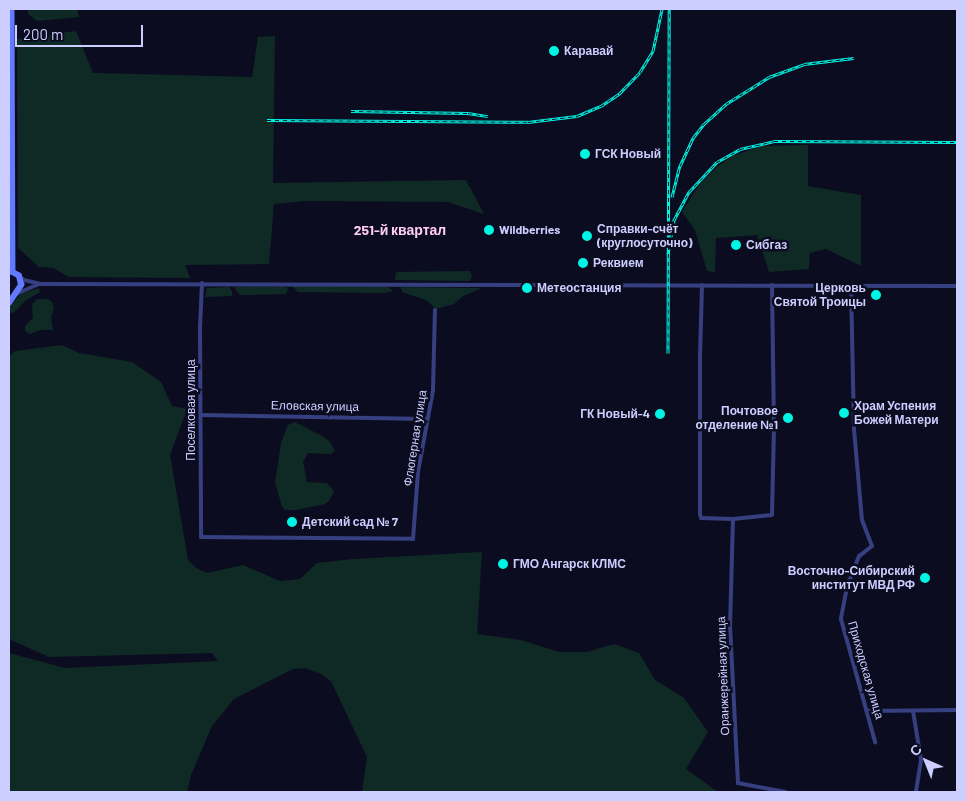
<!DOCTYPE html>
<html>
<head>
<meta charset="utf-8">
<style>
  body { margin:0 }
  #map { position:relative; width:966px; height:801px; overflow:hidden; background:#0c0c20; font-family:Barlow,sans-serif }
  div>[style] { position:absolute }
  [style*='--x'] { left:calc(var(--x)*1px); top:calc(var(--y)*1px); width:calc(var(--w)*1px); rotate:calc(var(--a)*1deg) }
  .green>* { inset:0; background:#0f2a24 }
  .street>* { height:4px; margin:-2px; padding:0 2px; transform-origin:2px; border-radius:2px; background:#364081 }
  .secondary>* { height:5.5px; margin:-2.75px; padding:0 2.75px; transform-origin:2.75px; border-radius:2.75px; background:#627aff }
  .rail>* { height:3px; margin-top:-1.5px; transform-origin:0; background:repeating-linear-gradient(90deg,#0c0c20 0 4px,#00f6e4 0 8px); box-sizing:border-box; border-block:1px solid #00f6e4 }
  .dots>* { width:14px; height:14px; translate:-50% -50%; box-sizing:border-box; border:2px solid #0c0c20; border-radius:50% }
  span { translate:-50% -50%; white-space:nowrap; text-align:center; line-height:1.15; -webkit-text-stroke:5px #0c0c20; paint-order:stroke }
  .poi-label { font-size:12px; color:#cbceff; font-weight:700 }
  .left { translate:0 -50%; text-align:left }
  .right { translate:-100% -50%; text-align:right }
  .street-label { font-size:12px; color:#cbceff }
  .neighbourhood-label { font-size:14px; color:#ffcdf6; font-weight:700 }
  .frame { position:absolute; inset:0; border:10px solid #cbceff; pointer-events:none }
  .north { position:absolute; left:901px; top:736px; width:50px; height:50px; -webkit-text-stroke:4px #0c0c20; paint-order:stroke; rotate:316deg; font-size:14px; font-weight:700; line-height:20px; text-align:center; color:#cbceff }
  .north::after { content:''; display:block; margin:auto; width:18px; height:22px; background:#cbceff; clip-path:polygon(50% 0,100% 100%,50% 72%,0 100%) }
  .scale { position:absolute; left:15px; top:25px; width:128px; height:22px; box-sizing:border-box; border:2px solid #cbceff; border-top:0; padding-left:6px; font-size:15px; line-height:18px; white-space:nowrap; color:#cbceff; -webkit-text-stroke:4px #0c0c20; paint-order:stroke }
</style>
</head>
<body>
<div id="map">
  <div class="green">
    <i style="clip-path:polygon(28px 9px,77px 9px,79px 17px,37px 21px,28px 14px)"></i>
    <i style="clip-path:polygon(76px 31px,93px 73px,252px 77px,258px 37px,275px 36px,273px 183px,466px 180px,484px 214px,448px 202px,304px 201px,274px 204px,269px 264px,185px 265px,190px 278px,69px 277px,53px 268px,39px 267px,18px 248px,17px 39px)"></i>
    <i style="clip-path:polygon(808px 145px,808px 186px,861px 195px,861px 266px,826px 249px,810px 253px,809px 269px,769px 272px,757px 235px,716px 238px,715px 272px,707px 271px,695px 230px,682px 212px,699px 185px,717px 167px,733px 156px,761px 146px)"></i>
    <i style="clip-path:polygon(470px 271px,472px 276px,470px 281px,395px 280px,396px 272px)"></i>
    <i style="clip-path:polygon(292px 286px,388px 287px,393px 291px,384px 293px,298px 292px)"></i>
    <i style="clip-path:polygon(229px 287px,232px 291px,232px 296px,205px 297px,207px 288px)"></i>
    <i style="clip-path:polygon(234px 287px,286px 287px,288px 289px,286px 294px,240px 295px)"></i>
    <i style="clip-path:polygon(401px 287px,479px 288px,480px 289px,463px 296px,454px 304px,436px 309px,426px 300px,402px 292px)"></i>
    <i style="clip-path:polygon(39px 288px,40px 292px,26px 300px,13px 313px,9px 312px,10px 306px,21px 294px)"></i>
    <i style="clip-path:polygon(37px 299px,48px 299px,52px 302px,54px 309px,51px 317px,53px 330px,40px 330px,30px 334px,25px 331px,25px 326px,33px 318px,32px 304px)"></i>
    <i style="clip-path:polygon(62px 345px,79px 353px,132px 362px,161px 382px,172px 406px,187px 409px,170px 455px,188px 560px,196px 568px,207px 573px,243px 565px,280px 581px,300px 579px,317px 563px,353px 559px,482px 552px,477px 634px,521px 640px,559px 652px,587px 652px,614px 644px,639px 653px,655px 680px,684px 698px,708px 732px,686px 769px,718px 792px,362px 792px,367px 757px,331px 681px,321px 674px,305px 668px,293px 669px,234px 699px,212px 726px,191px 775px,187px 792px,9px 792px,9px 653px,65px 668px,218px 661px,212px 653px,49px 657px,9px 639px,9px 356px,15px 351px)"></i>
    <i style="clip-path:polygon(295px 422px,324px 437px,330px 442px,335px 451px,330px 454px,308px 453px,303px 462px,307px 482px,327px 483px,334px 491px,329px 501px,325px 504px,296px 510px,285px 510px,282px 506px,275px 483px,281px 443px,288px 425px)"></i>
  </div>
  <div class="street">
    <i style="--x:19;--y:276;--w:6;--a:39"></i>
    <i style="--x:24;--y:280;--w:17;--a:13"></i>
    <i style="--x:41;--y:284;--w:916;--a:0.13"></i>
    <i style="--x:202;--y:283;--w:44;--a:92.6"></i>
    <i style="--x:200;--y:327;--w:210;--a:89.7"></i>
    <i style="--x:201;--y:537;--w:212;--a:0.5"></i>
    <i style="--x:413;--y:539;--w:67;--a:-85.7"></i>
    <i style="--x:418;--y:472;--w:83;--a:-79.6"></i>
    <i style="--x:433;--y:390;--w:80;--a:-88.6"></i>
    <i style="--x:702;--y:285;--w:73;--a:91.6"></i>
    <i style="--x:700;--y:358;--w:156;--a:90"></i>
    <i style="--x:700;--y:514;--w:4;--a:76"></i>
    <i style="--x:701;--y:518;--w:32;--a:2"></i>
    <i style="--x:733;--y:519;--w:39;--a:-6"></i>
    <i style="--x:772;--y:515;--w:87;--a:-88.7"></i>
    <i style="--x:774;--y:428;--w:143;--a:-90.8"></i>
    <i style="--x:851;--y:285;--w:144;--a:88.8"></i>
    <i style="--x:854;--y:429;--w:91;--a:85"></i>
    <i style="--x:862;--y:520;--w:28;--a:69"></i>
    <i style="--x:872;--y:546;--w:16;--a:142"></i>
    <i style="--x:859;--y:556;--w:33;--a:111"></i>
    <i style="--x:847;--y:587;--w:33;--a:101"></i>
    <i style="--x:841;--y:619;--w:128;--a:74.5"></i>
    <i style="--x:18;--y:293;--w:23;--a:-23"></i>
    <i style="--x:202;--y:415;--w:225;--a:1"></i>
    <i style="--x:733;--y:519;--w:106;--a:91.6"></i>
    <i style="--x:730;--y:625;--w:158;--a:87.1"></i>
    <i style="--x:738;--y:783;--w:48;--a:10.8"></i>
    <i style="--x:867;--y:711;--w:90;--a:-0.6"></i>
    <i style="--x:913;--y:711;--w:50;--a:80.7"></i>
    <i style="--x:921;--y:760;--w:32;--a:99"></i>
  </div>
  <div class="secondary">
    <i style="--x:12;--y:9;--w:263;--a:89.8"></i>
    <i style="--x:9;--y:303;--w:22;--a:-56"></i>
    <i style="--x:21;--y:285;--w:9;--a:-103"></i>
    <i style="--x:19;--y:276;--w:10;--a:-151"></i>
  </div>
  <div class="rail">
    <i style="--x:351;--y:111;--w:117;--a:1"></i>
    <i style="--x:468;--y:113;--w:20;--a:9"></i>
    <i style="--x:267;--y:120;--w:261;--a:0.4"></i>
    <i style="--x:528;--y:122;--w:49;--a:-7"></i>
    <i style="--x:577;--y:116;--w:26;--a:-23"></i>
    <i style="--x:601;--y:106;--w:22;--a:-34"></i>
    <i style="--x:619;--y:94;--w:30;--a:-46"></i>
    <i style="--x:640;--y:72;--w:25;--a:-58"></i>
    <i style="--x:653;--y:51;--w:43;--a:-77.9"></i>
    <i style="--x:672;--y:197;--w:32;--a:-76"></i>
    <i style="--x:680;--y:166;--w:31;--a:-65"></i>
    <i style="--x:693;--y:138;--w:18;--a:-52"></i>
    <i style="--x:704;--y:124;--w:30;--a:-42"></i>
    <i style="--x:726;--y:104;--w:51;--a:-32.1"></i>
    <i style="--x:769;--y:77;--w:37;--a:-20"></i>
    <i style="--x:804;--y:64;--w:50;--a:-6.8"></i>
    <i style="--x:668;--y:254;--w:35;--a:-80"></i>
    <i style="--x:674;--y:220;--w:32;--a:-62"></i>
    <i style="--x:689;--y:192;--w:41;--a:-47"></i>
    <i style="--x:717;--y:162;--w:26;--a:-29"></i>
    <i style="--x:740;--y:149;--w:35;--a:-13"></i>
    <i style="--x:774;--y:141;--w:183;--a:0.3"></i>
    <i style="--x:668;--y:353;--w:344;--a:-89.8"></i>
  </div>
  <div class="dots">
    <i style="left:554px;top:51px;background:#00f6e4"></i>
    <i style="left:585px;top:154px;background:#00f6e4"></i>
    <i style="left:489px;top:230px;background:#00f6e4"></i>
    <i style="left:587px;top:236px;background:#00f6e4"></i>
    <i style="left:736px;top:245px;background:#00f6e4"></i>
    <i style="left:583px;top:263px;background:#00f6e4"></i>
    <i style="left:527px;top:288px;background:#00f6e4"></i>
    <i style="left:876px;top:295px;background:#00f6e4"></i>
    <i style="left:844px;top:413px;background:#00f6e4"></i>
    <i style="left:660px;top:414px;background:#00f6e4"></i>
    <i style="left:788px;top:418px;background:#00f6e4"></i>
    <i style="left:292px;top:522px;background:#00f6e4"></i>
    <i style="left:503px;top:564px;background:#00f6e4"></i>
    <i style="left:925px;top:578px;background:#00f6e4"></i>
  </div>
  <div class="poi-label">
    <span class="left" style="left:564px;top:51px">Каравай</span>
    <span class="left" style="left:595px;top:154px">ГСК Новый</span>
    <span class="left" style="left:597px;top:236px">Справки-счёт<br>(круглосуточно)</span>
    <span class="left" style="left:499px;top:230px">Wildberries</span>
    <span class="left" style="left:746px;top:245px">Сибгаз</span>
    <span class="left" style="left:593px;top:263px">Реквием</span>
    <span class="left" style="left:537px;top:288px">Метеостанция</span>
    <span class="right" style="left:866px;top:295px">Церковь<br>Святой Троицы</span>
    <span class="left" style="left:854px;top:413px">Храм Успения<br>Божей Матери</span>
    <span class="right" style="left:778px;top:418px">Почтовое<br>отделение №1</span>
    <span class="right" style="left:650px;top:414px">ГК Новый-4</span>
    <span class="left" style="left:302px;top:522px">Детский сад № 7</span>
    <span class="left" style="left:513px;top:564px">ГМО Ангарск КЛМС</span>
    <span class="right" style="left:915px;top:578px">Восточно-Сибирский<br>институт МВД РФ</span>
  </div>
  <div class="street-label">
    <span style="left:315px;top:406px;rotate:1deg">Еловская улица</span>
    <span style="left:191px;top:410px;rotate:-90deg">Поселковая улица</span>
    <span style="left:415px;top:438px;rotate:-81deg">Флюгерная улица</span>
    <span style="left:866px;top:670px;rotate:74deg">Приходская улица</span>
    <span style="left:723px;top:676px;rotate:-92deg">Оранжерейная улица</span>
  </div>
  <div class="neighbourhood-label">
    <span style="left:400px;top:230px">251-й квартал</span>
  </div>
  <div class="frame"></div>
  <div class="north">С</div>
  <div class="scale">200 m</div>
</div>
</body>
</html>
